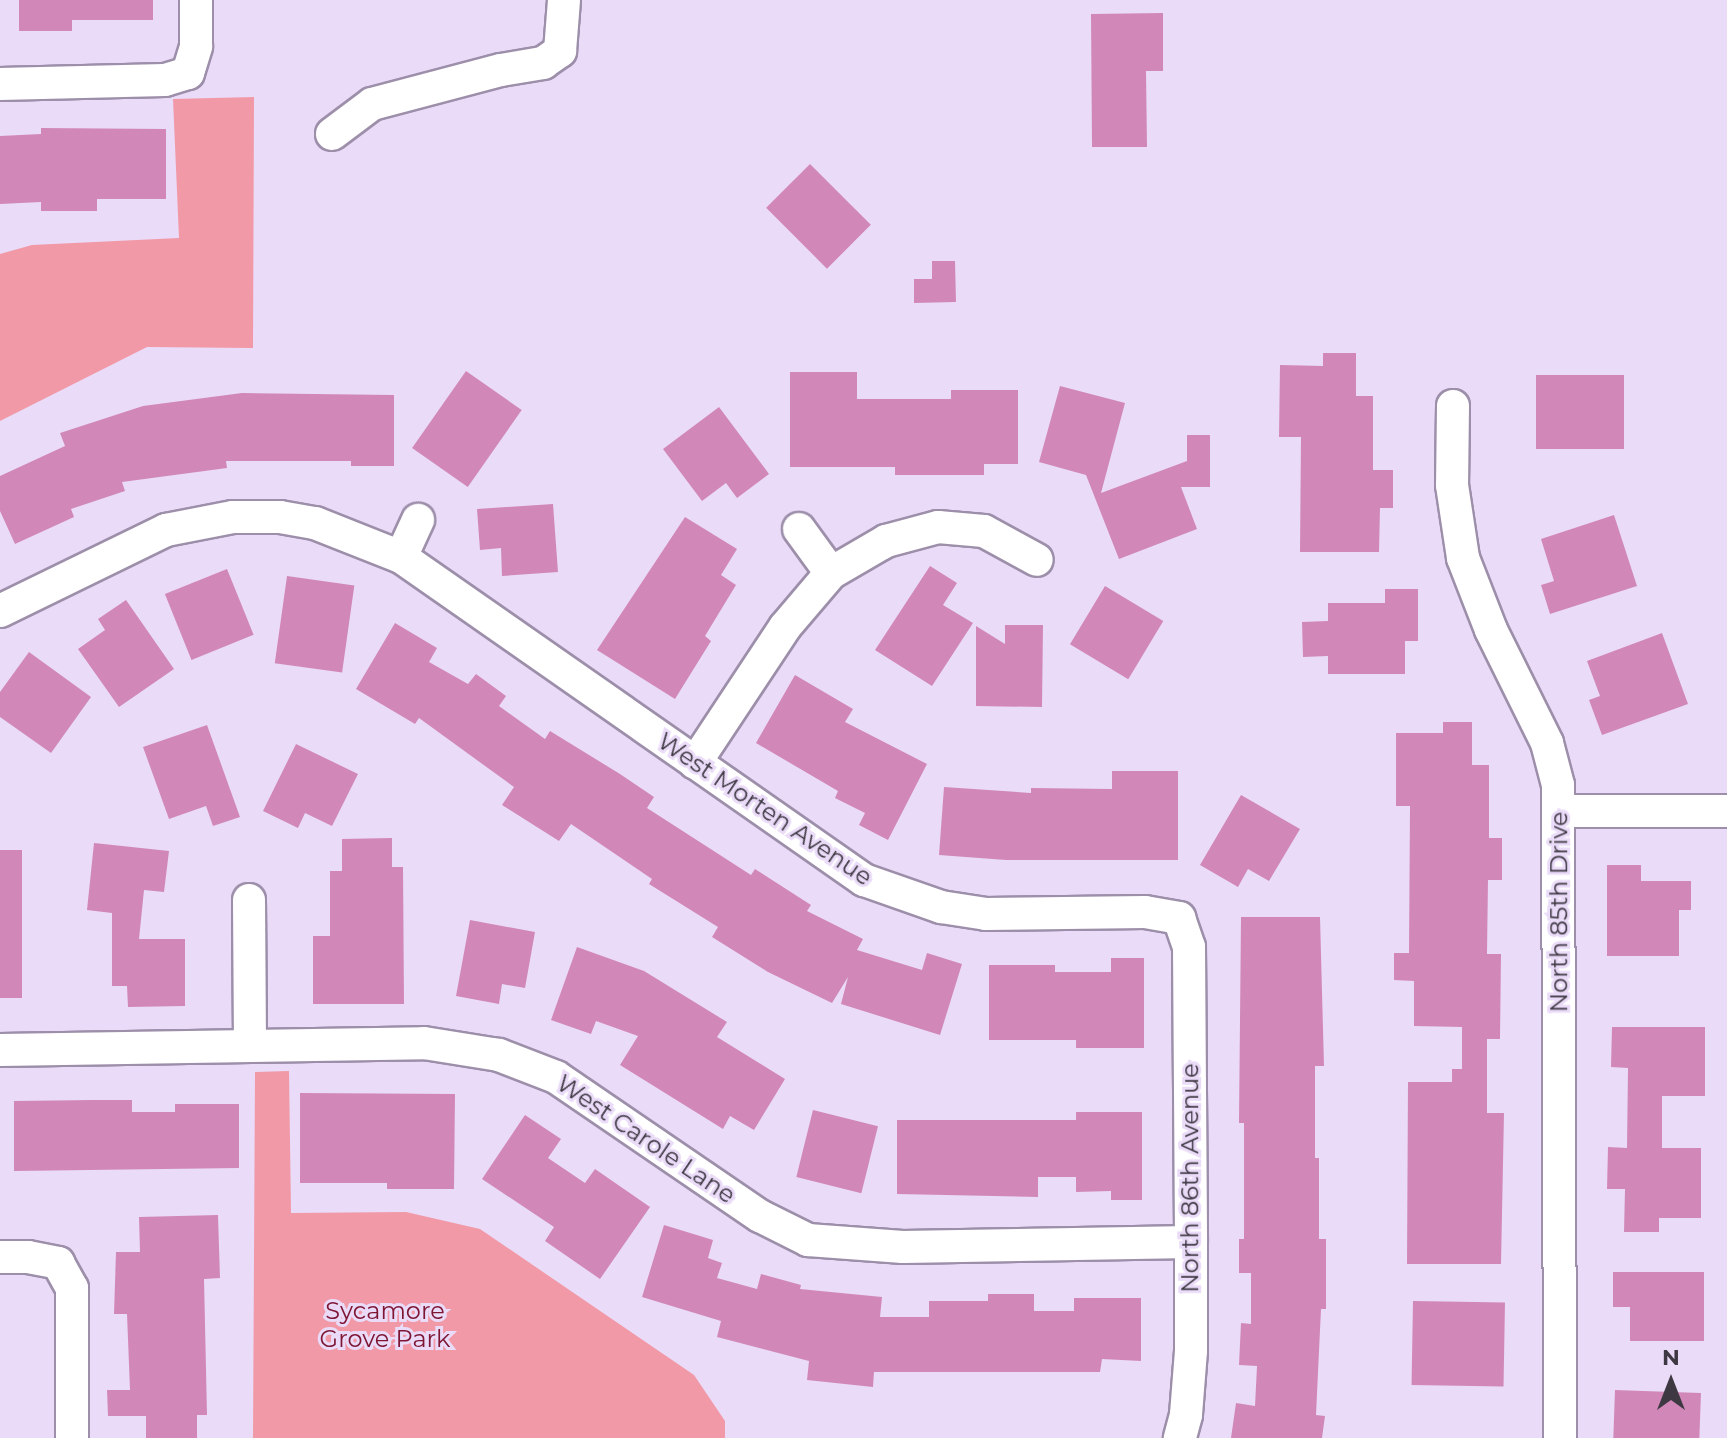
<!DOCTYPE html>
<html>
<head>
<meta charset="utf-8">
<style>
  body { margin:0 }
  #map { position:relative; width:1727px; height:1438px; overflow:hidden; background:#eadbf8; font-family:Montserrat,sans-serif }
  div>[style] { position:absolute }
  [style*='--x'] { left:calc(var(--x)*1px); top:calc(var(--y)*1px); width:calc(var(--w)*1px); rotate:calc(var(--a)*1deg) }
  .green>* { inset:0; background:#f199a6 }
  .building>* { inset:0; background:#d188b9; transform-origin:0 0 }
  .roads { filter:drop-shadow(2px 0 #9d8faa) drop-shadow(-2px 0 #9d8faa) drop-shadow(0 2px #9d8faa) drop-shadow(0 -2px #9d8faa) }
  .minor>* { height:32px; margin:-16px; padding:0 16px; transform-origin:16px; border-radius:16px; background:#fff }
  span { translate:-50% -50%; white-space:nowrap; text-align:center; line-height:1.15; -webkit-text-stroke:6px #eadbf8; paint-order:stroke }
  .street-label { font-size:24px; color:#3e3843 }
  .park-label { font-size:24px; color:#7d1533 }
  .north { position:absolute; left:1631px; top:1342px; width:80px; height:80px; -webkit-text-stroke:6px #eadbf8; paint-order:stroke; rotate:0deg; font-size:22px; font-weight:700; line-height:32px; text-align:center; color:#3e3843 }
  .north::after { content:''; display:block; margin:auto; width:28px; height:36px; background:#3e3843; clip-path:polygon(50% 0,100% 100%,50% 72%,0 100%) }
</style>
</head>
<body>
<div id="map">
  <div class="green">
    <i style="clip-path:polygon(254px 97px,253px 348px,147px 347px,0 421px,0 254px,32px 245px,179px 238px,173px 99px)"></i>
    <i style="clip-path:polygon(289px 1071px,291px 1213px,406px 1212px,480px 1229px,694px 1375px,725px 1421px,725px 1438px,253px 1438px,255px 1072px)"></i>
  </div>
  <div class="building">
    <i style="clip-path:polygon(19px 0,153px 0,153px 20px,72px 20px,72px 31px,19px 31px)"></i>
    <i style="clip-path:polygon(1163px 13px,1163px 71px,1146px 71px,1147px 147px,1092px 147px,1091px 14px)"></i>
    <i style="clip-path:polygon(41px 128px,166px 129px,166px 199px,97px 199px,97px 211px,41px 211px,41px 202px,0 204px,0 136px,41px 134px)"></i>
    <i style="left:810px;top:164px;width:86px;height:62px;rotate:45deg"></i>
    <i style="clip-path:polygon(932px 261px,955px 261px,956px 302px,914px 303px,914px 279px,932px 279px)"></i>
    <i style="clip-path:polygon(1323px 353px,1356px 353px,1356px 396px,1373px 396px,1373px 470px,1393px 470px,1393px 508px,1380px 508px,1379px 552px,1300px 552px,1301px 437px,1279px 437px,1280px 365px,1323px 366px)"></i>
    <i style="left:466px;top:371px;width:68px;height:94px;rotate:35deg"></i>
    <i style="clip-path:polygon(790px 372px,857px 372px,857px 399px,951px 399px,951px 390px,1018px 390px,1018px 464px,984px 464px,984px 475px,895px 475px,895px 467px,790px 467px)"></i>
    <i style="left:1536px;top:375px;width:88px;height:74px"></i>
    <i style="clip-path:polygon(1060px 386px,1125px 403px,1101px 493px,1187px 461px,1187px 435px,1210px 435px,1210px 487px,1181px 487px,1197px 529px,1119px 559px,1086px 475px,1039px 462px)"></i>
    <i style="clip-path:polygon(242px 393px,394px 395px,394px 466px,351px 466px,351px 461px,226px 461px,227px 468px,122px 482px,125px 491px,71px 509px,74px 517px,15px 544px,0 511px,0 476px,65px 446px,60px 433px,143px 406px)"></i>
    <i style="clip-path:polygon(719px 407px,769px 474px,737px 498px,726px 483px,702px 501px,663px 449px)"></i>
    <i style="clip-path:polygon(553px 504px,558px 572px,502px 576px,501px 548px,480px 550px,477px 509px)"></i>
    <i style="clip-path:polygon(1614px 515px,1637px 586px,1550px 614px,1541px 585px,1554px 581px,1541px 539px)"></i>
    <i style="clip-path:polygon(685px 517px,737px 549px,721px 575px,736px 585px,705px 636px,711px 641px,675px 699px,597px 650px)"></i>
    <i style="clip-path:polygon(930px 566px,957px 583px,943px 605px,973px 623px,932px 686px,875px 650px)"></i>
    <i style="left:227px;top:569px;width:71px;height:67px;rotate:68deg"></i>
    <i style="left:287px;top:576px;width:68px;height:88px;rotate:8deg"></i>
    <i style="left:1105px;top:586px;width:68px;height:68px;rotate:31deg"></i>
    <i style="clip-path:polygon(1385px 589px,1418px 589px,1418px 641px,1405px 641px,1405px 674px,1328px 674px,1328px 656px,1303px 657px,1302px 622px,1328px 621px,1328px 603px,1385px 603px)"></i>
    <i style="clip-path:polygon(126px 600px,174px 669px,119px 707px,78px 649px,105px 630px,98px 619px)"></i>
    <i style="clip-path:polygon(395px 623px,437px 648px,429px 662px,468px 684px,476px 674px,506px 696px,499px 706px,545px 739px,550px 731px,620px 774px,654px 797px,647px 808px,751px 875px,755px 869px,811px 905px,807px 911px,863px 939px,857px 950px,922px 970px,927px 953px,962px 964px,940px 1035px,841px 1004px,848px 977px,832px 1003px,768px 972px,712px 937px,718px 927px,649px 884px,652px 879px,571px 824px,559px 841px,502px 805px,514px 787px,419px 718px,415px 724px,356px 689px)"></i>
    <i style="clip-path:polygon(1005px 625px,1043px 625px,1042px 707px,976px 706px,976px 626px,1005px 644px)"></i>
    <i style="clip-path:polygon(1662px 633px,1688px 704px,1602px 735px,1589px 700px,1600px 696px,1587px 661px)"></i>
    <i style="clip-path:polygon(29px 652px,91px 697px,51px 753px,0 717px,0 692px)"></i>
    <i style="clip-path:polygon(795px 675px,853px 709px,845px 722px,927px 764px,888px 840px,859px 825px,865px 813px,835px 798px,838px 791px,756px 743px)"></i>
    <i style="clip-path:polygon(1443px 722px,1472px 722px,1472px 765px,1489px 765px,1489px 838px,1502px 838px,1502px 880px,1488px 880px,1487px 954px,1501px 954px,1500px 1039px,1487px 1039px,1487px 1113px,1504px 1113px,1501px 1264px,1407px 1264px,1408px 1082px,1452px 1082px,1452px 1069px,1462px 1069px,1462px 1027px,1414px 1026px,1414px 981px,1394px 980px,1394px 953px,1409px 953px,1410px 806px,1396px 806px,1396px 733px,1443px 733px)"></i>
    <i style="clip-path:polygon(207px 725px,240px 817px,213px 826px,206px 806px,169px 819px,143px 747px)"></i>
    <i style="clip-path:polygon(296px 744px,358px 774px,332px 826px,305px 813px,298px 828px,263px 811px)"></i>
    <i style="clip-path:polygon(1112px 771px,1178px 771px,1178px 860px,1006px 860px,939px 855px,944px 787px,1031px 793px,1031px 788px,1112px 789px)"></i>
    <i style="clip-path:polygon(1241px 795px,1300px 829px,1269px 881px,1248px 869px,1238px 887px,1200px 865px)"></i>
    <i style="clip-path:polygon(392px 838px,392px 867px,403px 867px,404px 1004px,313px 1004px,313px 936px,330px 936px,330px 871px,342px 871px,342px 839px)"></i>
    <i style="clip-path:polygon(94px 843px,169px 851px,164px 892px,144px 890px,139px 939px,185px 939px,185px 1006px,128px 1007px,127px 986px,112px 986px,112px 913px,87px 910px)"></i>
    <i style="left:0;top:850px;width:22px;height:148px"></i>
    <i style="clip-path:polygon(1607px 865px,1641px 865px,1641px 881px,1691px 881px,1691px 910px,1679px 910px,1679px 956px,1607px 956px)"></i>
    <i style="clip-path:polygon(1241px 917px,1320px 917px,1324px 1066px,1315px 1066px,1315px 1158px,1319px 1158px,1319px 1239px,1326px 1239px,1326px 1309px,1321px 1309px,1316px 1415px,1325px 1416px,1322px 1438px,1231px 1438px,1236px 1403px,1255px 1406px,1257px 1366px,1239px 1365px,1241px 1323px,1251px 1324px,1251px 1273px,1239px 1273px,1239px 1239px,1244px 1239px,1244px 1123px,1239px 1123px)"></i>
    <i style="clip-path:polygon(470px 920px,535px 932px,525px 988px,502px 984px,499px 1004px,456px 996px)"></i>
    <i style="clip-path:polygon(577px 947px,644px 971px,727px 1022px,717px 1037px,785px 1079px,754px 1130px,730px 1116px,723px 1129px,620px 1065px,638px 1036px,596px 1021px,591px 1034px,551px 1020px)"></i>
    <i style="clip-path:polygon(1111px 958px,1144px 958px,1144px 1048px,1076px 1048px,1076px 1040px,989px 1040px,989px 965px,1055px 965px,1055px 972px,1111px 972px)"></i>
    <i style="clip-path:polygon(1612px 1027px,1705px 1027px,1705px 1096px,1662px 1096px,1662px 1148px,1701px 1148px,1701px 1218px,1659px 1218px,1659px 1232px,1624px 1232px,1625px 1189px,1607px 1189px,1608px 1147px,1627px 1148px,1628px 1068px,1611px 1067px)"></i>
    <i style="clip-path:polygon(300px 1093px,455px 1094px,454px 1189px,387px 1189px,387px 1183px,300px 1183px)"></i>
    <i style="clip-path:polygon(93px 1100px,132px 1100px,132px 1112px,175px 1112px,175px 1104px,239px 1104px,239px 1168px,14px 1171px,14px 1101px)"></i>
    <i style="left:813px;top:1110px;width:67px;height:69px;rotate:14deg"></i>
    <i style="clip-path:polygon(1076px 1112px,1142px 1112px,1142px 1200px,1111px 1200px,1111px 1191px,1076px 1192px,1076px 1177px,1038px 1177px,1038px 1197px,897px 1194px,897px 1120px,1076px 1120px)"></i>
    <i style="clip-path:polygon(525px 1115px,561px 1139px,548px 1158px,585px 1183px,595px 1169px,650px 1207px,600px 1279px,545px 1241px,554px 1227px,482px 1179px)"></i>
    <i style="clip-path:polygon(218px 1215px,220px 1278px,204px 1279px,207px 1415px,197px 1415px,197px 1438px,146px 1438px,146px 1416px,108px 1416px,107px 1390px,130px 1390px,127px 1314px,114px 1314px,116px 1252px,140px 1252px,139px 1217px)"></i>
    <i style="clip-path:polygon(664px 1225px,713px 1240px,708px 1258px,722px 1263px,717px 1278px,757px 1289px,761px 1274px,801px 1285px,800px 1289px,882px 1297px,880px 1317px,929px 1317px,929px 1301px,988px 1301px,988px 1294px,1034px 1294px,1034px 1311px,1074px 1311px,1074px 1298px,1141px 1298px,1141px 1361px,1102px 1359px,1100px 1372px,874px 1372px,873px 1387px,807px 1380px,809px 1361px,717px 1337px,721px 1321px,642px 1297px)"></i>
    <i style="clip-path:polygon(1613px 1272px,1704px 1272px,1704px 1341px,1630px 1341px,1630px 1307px,1613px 1307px)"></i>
    <i style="left:1413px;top:1301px;width:92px;height:84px;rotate:1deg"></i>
    <i style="left:1615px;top:1390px;width:86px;height:48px;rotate:2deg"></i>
  </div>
  <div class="roads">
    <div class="minor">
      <i style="--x:0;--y:84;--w:165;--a:-1.4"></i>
      <i style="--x:165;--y:80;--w:24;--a:-17"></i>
      <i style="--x:188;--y:73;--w:28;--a:-73"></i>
      <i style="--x:196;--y:46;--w:46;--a:-90"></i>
      <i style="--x:332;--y:134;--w:50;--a:-36.9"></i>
      <i style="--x:372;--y:104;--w:133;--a:-14.8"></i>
      <i style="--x:501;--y:70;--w:43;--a:-9.5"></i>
      <i style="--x:543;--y:63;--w:21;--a:-35"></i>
      <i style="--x:560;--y:51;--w:51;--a:-85.5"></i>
      <i style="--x:1453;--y:406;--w:79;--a:90.7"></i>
      <i style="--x:1452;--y:485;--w:74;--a:81.4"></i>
      <i style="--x:1463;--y:558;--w:77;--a:68.7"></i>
      <i style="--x:1491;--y:630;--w:126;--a:63.6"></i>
      <i style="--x:1547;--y:743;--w:43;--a:75.3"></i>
      <i style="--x:1558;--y:785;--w:653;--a:89.82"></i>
      <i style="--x:799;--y:529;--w:54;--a:54"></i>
      <i style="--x:401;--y:557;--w:41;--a:-65.3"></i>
      <i style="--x:0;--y:611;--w:185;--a:-26"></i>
      <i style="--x:166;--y:530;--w:68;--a:-11"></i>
      <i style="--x:233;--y:517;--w:47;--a:0"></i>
      <i style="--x:280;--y:517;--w:36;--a:10"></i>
      <i style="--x:315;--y:523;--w:92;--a:21.6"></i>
      <i style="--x:401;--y:557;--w:565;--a:34.9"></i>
      <i style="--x:864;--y:880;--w:82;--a:19.3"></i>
      <i style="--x:941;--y:907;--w:46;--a:8.8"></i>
      <i style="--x:986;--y:914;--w:159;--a:-0.7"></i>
      <i style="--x:1145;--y:912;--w:35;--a:10"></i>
      <i style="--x:1179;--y:918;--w:31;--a:71"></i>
      <i style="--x:1189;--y:947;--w:295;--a:89.6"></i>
      <i style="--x:1191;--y:1242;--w:109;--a:90"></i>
      <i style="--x:1191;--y:1351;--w:64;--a:94.5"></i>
      <i style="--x:1186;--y:1415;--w:24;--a:105"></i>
      <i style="--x:695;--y:763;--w:163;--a:-56.5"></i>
      <i style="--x:785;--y:627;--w:71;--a:-49.6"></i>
      <i style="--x:831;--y:573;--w:64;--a:-30.2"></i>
      <i style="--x:886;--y:541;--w:54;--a:-15.1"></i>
      <i style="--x:938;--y:527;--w:46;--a:5"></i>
      <i style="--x:984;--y:531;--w:60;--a:28.7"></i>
      <i style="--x:1559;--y:811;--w:168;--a:0"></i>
      <i style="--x:249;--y:900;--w:144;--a:89.6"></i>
      <i style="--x:0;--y:1050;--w:424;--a:-0.9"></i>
      <i style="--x:424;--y:1043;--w:76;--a:9.1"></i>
      <i style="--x:499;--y:1055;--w:61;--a:21.1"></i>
      <i style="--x:556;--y:1077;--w:247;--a:34.3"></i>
      <i style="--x:760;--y:1216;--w:54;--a:26.6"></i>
      <i style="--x:808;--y:1240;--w:95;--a:4.2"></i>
      <i style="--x:903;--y:1247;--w:288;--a:-1"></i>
      <i style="--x:0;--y:1257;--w:28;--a:0"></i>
      <i style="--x:28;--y:1257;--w:31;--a:11"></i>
      <i style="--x:58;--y:1263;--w:29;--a:61"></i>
      <i style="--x:72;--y:1288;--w:150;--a:90"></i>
    </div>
  </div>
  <div class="street-label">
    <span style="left:765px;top:809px;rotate:34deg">West Morten Avenue</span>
    <span style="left:1559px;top:912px;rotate:-90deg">North 85th Drive</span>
    <span style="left:646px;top:1139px;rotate:34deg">West Carole Lane</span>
    <span style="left:1190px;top:1178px;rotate:-90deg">North 86th Avenue</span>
  </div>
  <div class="park-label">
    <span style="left:385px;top:1325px">Sycamore<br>Grove Park</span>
  </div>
  <div class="north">N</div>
</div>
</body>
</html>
